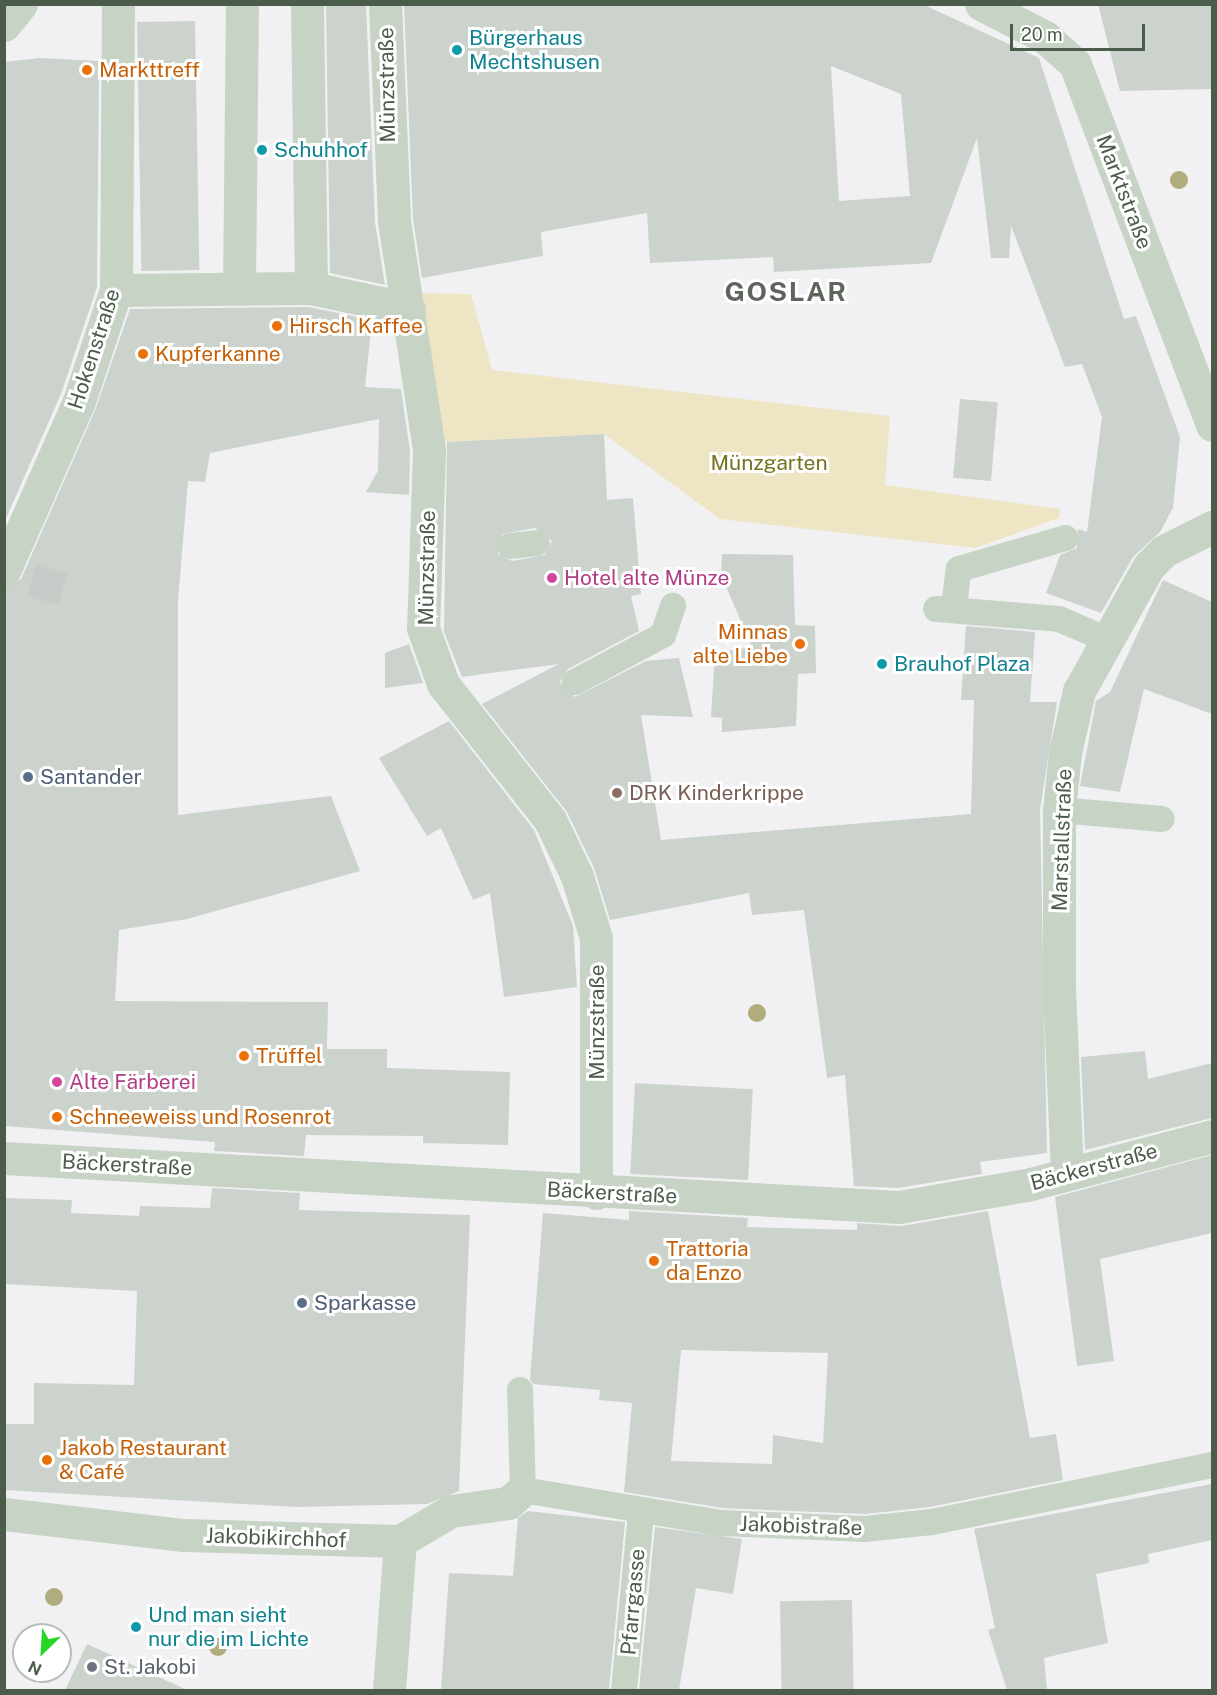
<!DOCTYPE html>
<html>
<head>
<meta charset="utf-8">
<style>
  body { margin:0 }
  #map { position:relative; width:1217px; height:1695px; overflow:hidden; background:#f1f1f3; font-family:"Public Sans",sans-serif }
  div>[style] { position:absolute }
  [style*='--x'] { left:calc(var(--x)*1px); top:calc(var(--y)*1px); width:calc(var(--w)*1px); rotate:calc(var(--a)*1deg) }
  .green>* { inset:0; background:#ede5c3 }
  .building>* { inset:0; background:#cbd3cc; transform-origin:0 0 }
  .street-tunnel>* { height:33px; margin-top:-16.5px; transform-origin:0; background:repeating-linear-gradient(90deg,#c8ccc9 0 33px,transparent 0 49px) }
  .lane>* { height:26px; margin:-13px; padding:0 13px; transform-origin:13px; border-radius:13px; background:#c7d4c5 }
  .street>* { height:33px; margin:-16.5px; padding:0 16.5px; transform-origin:16.5px; border-radius:16.5px; background:#c7d4c5 }
  .trees>* { width:18px; height:18px; margin:-9px; border-radius:50%; background:#b0ac7e }
  .dots>* { width:16px; height:16px; translate:-50% -50%; box-sizing:border-box; border:3px solid #fff; border-radius:50% }
  span { translate:-50% -50%; white-space:nowrap; text-align:center; line-height:1.15; -webkit-text-stroke:6px #fff; paint-order:stroke }
  .culture-label { font-size:21px; color:#0d838f }
  .left { translate:0 -50%; text-align:left }
  .food-label { font-size:21px; color:#c56008 }
  .right { translate:-100% -50%; text-align:right }
  .street-label { font-size:21px; color:#4b5d4a }
  .park-label { font-size:21px; color:#7a731e }
  .hotel-label { font-size:21px; color:#b23c85 }
  .service-label { font-size:21px; color:#4e5e75 }
  .education-label { font-size:21px; color:#785e54 }
  .worship-label { font-size:21px; color:#5b616d }
  .district-label { font-size:27px; color:#5e655d; font-weight:700; letter-spacing:1.5px }
  .frame { position:absolute; inset:0; border:6px solid #4b5d4a; pointer-events:none }
  .north { position:absolute; left:12px; top:1623px; width:60px; height:60px; box-sizing:border-box; background:#fff; border:2px solid #b7beb7; border-radius:50%; rotate:205deg; font-size:16px; font-weight:700; line-height:24px; text-align:center; color:#4b5d4a }
  .north::after { content:''; display:block; margin:auto; width:21px; height:27px; background:#28d726; clip-path:polygon(50% 0,100% 100%,50% 72%,0 100%) }
  .scale { position:absolute; left:1010px; top:24px; width:135px; height:27px; box-sizing:border-box; border:3px solid #4b5d4a; border-top:0; padding-left:8px; font-size:18px; line-height:21px; white-space:nowrap; color:#4b5d4a; -webkit-text-stroke:4px #fff; paint-order:stroke }
</style>
</head>
<body>
<div id="map">
  <div class="green">
    <i style="clip-path:polygon(411px 293px,471px 294px,492px 370px,890px 416px,885px 485px,1060px 509px,1059px 518px,975px 548px,720px 519px,604px 434px,445px 442px)"></i>
  </div>
  <div class="building">
    <i style="clip-path:polygon(326px 4px,366px 4px,375px 222px,385px 285px,330px 273px)"></i>
    <i style="clip-path:polygon(evenodd,404px 4px,922px 4px,1039px 58px,1124px 319px,1136px 316px,1180px 437px,1173px 508px,1160px 532px,1133px 557px,1101px 613px,1046px 593px,1060px 555px,1077px 548px,1078px 529px,1087px 532px,1102px 417px,1082px 364px,1065px 367px,1011px 226px,1009px 258px,991px 258px,977px 138px,931px 263px,774px 272px,773px 257px,650px 263px,647px 213px,541px 232px,543px 256px,422px 278px,413px 219px,404px 4px,831px 66px,901px 94px,910px 196px,839px 201px,831px 66px)"></i>
    <i style="clip-path:polygon(1098px 4px,1212px 4px,1212px 89px,1120px 91px)"></i>
    <i style="left:195px;top:21px;width:249px;height:58px;rotate:89deg"></i>
    <i style="clip-path:polygon(40px 58px,99px 61px,97px 287px,61px 394px,4px 523px,4px 62px)"></i>
    <i style="clip-path:polygon(309px 307px,372px 320px,365px 387px,401px 389px,410px 451px,409px 495px,366px 492px,378px 471px,379px 419px,210px 453px,205px 482px,188px 481px,178px 601px,178px 815px,331px 796px,360px 871px,187px 919px,119px 930px,115px 1001px,328px 1002px,327px 1049px,387px 1049px,387px 1068px,510px 1072px,508px 1145px,423px 1143px,423px 1136px,306px 1135px,304px 1156px,214px 1151px,215px 1142px,4px 1126px,4px 589px,21px 579px,96px 408px,130px 309px)"></i>
    <i style="left:960px;top:399px;width:38px;height:79px;rotate:5deg"></i>
    <i style="clip-path:polygon(evenodd,604px 434px,607px 500px,633px 498px,641px 594px,631px 596px,639px 631px,568px 669px,560px 682px,575px 697px,646px 661px,679px 658px,693px 717px,641px 715px,661px 840px,971px 814px,974px 700px,961px 700px,966px 626px,1035px 632px,1030px 702px,1057px 702px,1040px 810px,1047px 1153px,980px 1162px,982px 1174px,898px 1188px,854px 1186px,845px 1075px,827px 1078px,804px 910px,752px 915px,749px 893px,610px 920px,594px 868px,567px 812px,482px 704px,559px 664px,462px 677px,444px 632px,447px 442px,604px 434px,535px 528px,552px 541px,545px 555px,512px 561px,498px 554px,502px 534px,535px 528px)"></i>
    <i style="clip-path:polygon(722px 554px,793px 555px,795px 625px,815px 626px,816px 673px,798px 674px,796px 726px,722px 732px,722px 718px,711px 717px,715px 653px,752px 647px,721px 575px)"></i>
    <i style="clip-path:polygon(1163px 580px,1212px 602px,1212px 714px,1144px 689px,1120px 792px,1080px 786px,1096px 701px,1110px 692px)"></i>
    <i style="clip-path:polygon(409px 644px,423px 683px,385px 688px,385px 653px)"></i>
    <i style="clip-path:polygon(449px 721px,534px 830px,573px 926px,577px 987px,504px 997px,490px 893px,473px 900px,441px 828px,427px 836px,379px 758px)"></i>
    <i style="clip-path:polygon(1145px 1051px,1148px 1079px,1212px 1063px,1212px 1118px,1085px 1150px,1081px 1057px)"></i>
    <i style="left:635px;top:1083px;width:118px;height:91px;rotate:3deg"></i>
    <i style="clip-path:polygon(1212px 1155px,1212px 1233px,1100px 1259px,1114px 1361px,1077px 1366px,1055px 1197px)"></i>
    <i style="clip-path:polygon(212px 1188px,300px 1193px,299px 1210px,470px 1215px,459px 1491px,427px 1504px,296px 1507px,4px 1490px,4px 1424px,34px 1424px,34px 1383px,134px 1385px,137px 1291px,4px 1284px,4px 1198px,72px 1200px,71px 1213px,139px 1216px,140px 1206px,210px 1208px)"></i>
    <i style="clip-path:polygon(evenodd,629px 1211px,748px 1218px,747px 1227px,857px 1230px,857px 1223px,902px 1226px,988px 1211px,1030px 1438px,1056px 1434px,1063px 1480px,930px 1507px,865px 1514px,723px 1508px,624px 1492px,632px 1403px,599px 1400px,600px 1390px,533px 1384px,530px 1379px,543px 1213px,629px 1220px,629px 1211px,681px 1350px,828px 1353px,823px 1443px,773px 1435px,772px 1464px,671px 1461px,681px 1350px)"></i>
    <i style="clip-path:polygon(1212px 1484px,1212px 1540px,1148px 1554px,1149px 1563px,1096px 1574px,1108px 1643px,1044px 1658px,1047px 1690px,1007px 1690px,988px 1630px,995px 1628px,974px 1529px)"></i>
    <i style="clip-path:polygon(528px 1511px,625px 1522px,609px 1690px,441px 1690px,449px 1573px,513px 1576px,518px 1518px)"></i>
    <i style="clip-path:polygon(655px 1527px,742px 1539px,733px 1594px,696px 1588px,679px 1690px,639px 1690px)"></i>
    <i style="left:852px;top:1600px;width:90px;height:72px;rotate:89deg"></i>
    <i style="clip-path:polygon(87px 1644px,187px 1690px,65px 1690px)"></i>
  </div>
  <div class="street-tunnel">
    <i style="--x:31;--y:580;--w:46;--a:15.3"></i>
  </div>
  <div class="lane">
    <i style="--x:510;--y:546;--w:27;--a:-6"></i>
    <i style="--x:954;--y:607;--w:38;--a:-83"></i>
    <i style="--x:959;--y:569;--w:111;--a:-16.2"></i>
    <i style="--x:936;--y:609;--w:123;--a:4.6"></i>
    <i style="--x:1059;--y:619;--w:53;--a:23.2"></i>
    <i style="--x:575;--y:682;--w:100;--a:-28.1"></i>
    <i style="--x:663;--y:635;--w:31;--a:-71"></i>
    <i style="--x:1059;--y:810;--w:103;--a:5"></i>
    <i style="--x:520;--y:1390;--w:100;--a:88.3"></i>
    <i style="--x:523;--y:1490;--w:201;--a:9.5"></i>
    <i style="--x:721;--y:1523;--w:144;--a:2.4"></i>
    <i style="--x:865;--y:1529;--w:67;--a:-6"></i>
    <i style="--x:932;--y:1522;--w:286;--a:-11.5"></i>
    <i style="--x:624;--y:1690;--w:177;--a:-84.5"></i>
  </div>
  <div class="street">
    <i style="--x:307;--y:4;--w:284;--a:89.2"></i>
    <i style="--x:385;--y:4;--w:217;--a:87.6"></i>
    <i style="--x:394;--y:221;--w:232;--a:81.3"></i>
    <i style="--x:429;--y:450;--w:178;--a:91.9"></i>
    <i style="--x:423;--y:628;--w:59;--a:70.3"></i>
    <i style="--x:443;--y:684;--w:173;--a:51.8"></i>
    <i style="--x:550;--y:820;--w:62;--a:64.3"></i>
    <i style="--x:577;--y:876;--w:65;--a:73"></i>
    <i style="--x:596;--y:938;--w:255;--a:90"></i>
    <i style="--x:981;--y:4;--w:72;--a:27.3"></i>
    <i style="--x:1045;--y:37;--w:40;--a:42"></i>
    <i style="--x:1075;--y:64;--w:386;--a:69.2"></i>
    <i style="--x:4;--y:25;--w:27;--a:-51"></i>
    <i style="--x:239;--y:288;--w:284;--a:-89.4"></i>
    <i style="--x:116;--y:290;--w:195;--a:-0.6"></i>
    <i style="--x:311;--y:288;--w:100;--a:12.1"></i>
    <i style="--x:4;--y:571;--w:186;--a:-66.2"></i>
    <i style="--x:79;--y:401;--w:117;--a:-71.6"></i>
    <i style="--x:116;--y:290;--w:286;--a:-89.6"></i>
    <i style="--x:4;--y:1158;--w:896;--a:3.13"></i>
    <i style="--x:899;--y:1207;--w:130;--a:-9.8"></i>
    <i style="--x:1027;--y:1185;--w:191;--a:-14.8"></i>
    <i style="--x:1067;--y:1172;--w:182;--a:-92.5"></i>
    <i style="--x:1059;--y:990;--w:180;--a:-90"></i>
    <i style="--x:1059;--y:810;--w:57;--a:-84"></i>
    <i style="--x:1065;--y:753;--w:64;--a:-77.3"></i>
    <i style="--x:1079;--y:691;--w:143;--a:-60.8"></i>
    <i style="--x:1149;--y:566;--w:21;--a:-45"></i>
    <i style="--x:1164;--y:551;--w:54;--a:-26.6"></i>
    <i style="--x:4;--y:1514;--w:181;--a:6.7"></i>
    <i style="--x:184;--y:1535;--w:216;--a:1.6"></i>
    <i style="--x:400;--y:1541;--w:149;--a:94.2"></i>
    <i style="--x:400;--y:1541;--w:59;--a:-30.5"></i>
    <i style="--x:451;--y:1511;--w:58;--a:-8"></i>
    <i style="--x:508;--y:1503;--w:20;--a:-41"></i>
  </div>
  <div class="trees">
    <i style="left:1179px;top:180px"></i>
    <i style="left:757px;top:1013px"></i>
    <i style="left:54px;top:1597px"></i>
    <i style="left:218px;top:1647px"></i>
  </div>
  <div class="dots">
    <i style="left:457px;top:50px;background:#0f9aa8"></i>
    <i style="left:87px;top:70px;background:#e8710a"></i>
    <i style="left:262px;top:150px;background:#0f9aa8"></i>
    <i style="left:277px;top:326px;background:#e8710a"></i>
    <i style="left:143px;top:354px;background:#e8710a"></i>
    <i style="left:552px;top:578px;background:#d1479c"></i>
    <i style="left:800px;top:644px;background:#e8710a"></i>
    <i style="left:882px;top:664px;background:#0f9aa8"></i>
    <i style="left:28px;top:777px;background:#5c6f8a"></i>
    <i style="left:617px;top:793px;background:#8d6e63"></i>
    <i style="left:244px;top:1056px;background:#e8710a"></i>
    <i style="left:57px;top:1082px;background:#d1479c"></i>
    <i style="left:57px;top:1117px;background:#e8710a"></i>
    <i style="left:654px;top:1261px;background:#e8710a"></i>
    <i style="left:302px;top:1303px;background:#5c6f8a"></i>
    <i style="left:47px;top:1460px;background:#e8710a"></i>
    <i style="left:136px;top:1627px;background:#0f9aa8"></i>
    <i style="left:92px;top:1667px;background:#6b7280"></i>
  </div>
  <div class="culture-label">
    <span class="left" style="left:469px;top:50px">Bürgerhaus<br>Mechtshusen</span>
    <span class="left" style="left:274px;top:150px">Schuhhof</span>
    <span class="left" style="left:894px;top:664px">Brauhof Plaza</span>
    <span class="left" style="left:148px;top:1627px">Und man sieht<br>nur die im Lichte</span>
  </div>
  <div class="food-label">
    <span class="left" style="left:99px;top:70px">Markttreff</span>
    <span class="left" style="left:289px;top:326px">Hirsch Kaffee</span>
    <span class="left" style="left:155px;top:354px">Kupferkanne</span>
    <span class="right" style="left:788px;top:644px">Minnas<br>alte Liebe</span>
    <span class="left" style="left:256px;top:1056px">Trüffel</span>
    <span class="left" style="left:69px;top:1117px">Schneeweiss und Rosenrot</span>
    <span class="left" style="left:666px;top:1261px">Trattoria<br>da Enzo</span>
    <span class="left" style="left:59px;top:1460px">Jakob Restaurant<br>&amp; Café</span>
  </div>
  <div class="street-label">
    <span style="left:387px;top:85px;rotate:-91deg">Münzstraße</span>
    <span style="left:1124px;top:192px;rotate:69deg">Marktstraße</span>
    <span style="left:94px;top:349px;rotate:-72deg">Hokenstraße</span>
    <span style="left:427px;top:568px;rotate:-89deg">Münzstraße</span>
    <span style="left:1062px;top:840px;rotate:-88deg">Marstallstraße</span>
    <span style="left:597px;top:1022px;rotate:-90deg">Münzstraße</span>
    <span style="left:127px;top:1165px;rotate:3deg">Bäckerstraße</span>
    <span style="left:1094px;top:1167px;rotate:-15deg">Bäckerstraße</span>
    <span style="left:612px;top:1193px;rotate:3deg">Bäckerstraße</span>
    <span style="left:801px;top:1526px;rotate:2deg">Jakobistraße</span>
    <span style="left:276px;top:1538px;rotate:2deg">Jakobikirchhof</span>
    <span style="left:633px;top:1602px;rotate:-85deg">Pfarrgasse</span>
  </div>
  <div class="park-label">
    <span style="left:769px;top:463px">Münzgarten</span>
  </div>
  <div class="hotel-label">
    <span class="left" style="left:564px;top:578px">Hotel alte Münze</span>
    <span class="left" style="left:69px;top:1082px">Alte Färberei</span>
  </div>
  <div class="service-label">
    <span class="left" style="left:40px;top:777px">Santander</span>
    <span class="left" style="left:314px;top:1303px">Sparkasse</span>
  </div>
  <div class="education-label">
    <span class="left" style="left:629px;top:793px">DRK Kinderkrippe</span>
  </div>
  <div class="worship-label">
    <span class="left" style="left:104px;top:1667px">St. Jakobi</span>
  </div>
  <div class="district-label">
    <span style="left:786px;top:292px">GOSLAR</span>
  </div>
  <div class="frame"></div>
  <div class="north">N</div>
  <div class="scale">20 m</div>
</div>
</body>
</html>
